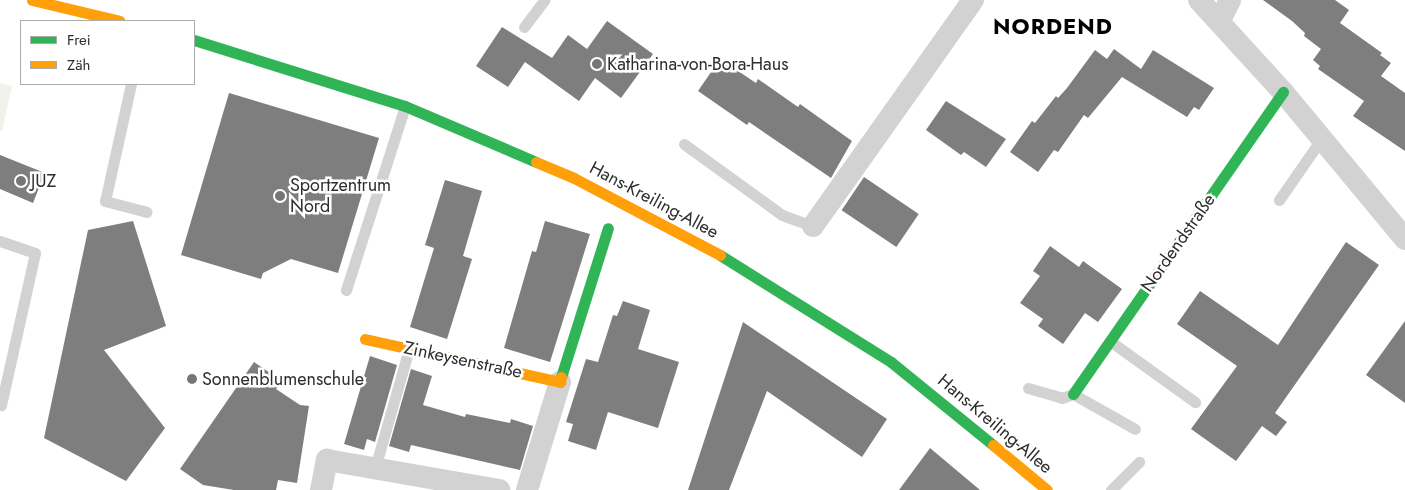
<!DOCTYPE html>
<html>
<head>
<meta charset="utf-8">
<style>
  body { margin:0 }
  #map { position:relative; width:1405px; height:490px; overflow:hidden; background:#fff; font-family:Jost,sans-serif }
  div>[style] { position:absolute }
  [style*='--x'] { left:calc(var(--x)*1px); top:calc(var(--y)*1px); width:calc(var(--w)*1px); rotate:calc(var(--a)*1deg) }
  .green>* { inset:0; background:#f0f3eb }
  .building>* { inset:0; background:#7e7e7e; transform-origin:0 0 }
  .lane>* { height:11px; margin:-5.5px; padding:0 5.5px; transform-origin:5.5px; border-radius:5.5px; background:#d2d2d2 }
  .street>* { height:22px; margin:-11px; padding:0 11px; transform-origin:11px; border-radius:11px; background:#d2d2d2 }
  .fast>* { height:11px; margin:-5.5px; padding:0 5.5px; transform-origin:5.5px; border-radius:5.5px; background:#30b455 }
  .slow>* { height:11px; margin:-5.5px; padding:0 5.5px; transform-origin:5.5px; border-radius:5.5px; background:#ff9f0a }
  .dots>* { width:14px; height:14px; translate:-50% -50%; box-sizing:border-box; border:2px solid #fff; border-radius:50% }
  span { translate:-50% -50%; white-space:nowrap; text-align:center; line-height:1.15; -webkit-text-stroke:5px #fff; paint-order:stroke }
  .poi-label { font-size:18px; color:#2d2d2d }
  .left { translate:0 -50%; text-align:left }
  .street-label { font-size:18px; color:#2d2d2d }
  .district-label { font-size:22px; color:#000; font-weight:700; letter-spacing:1px }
  .legend { position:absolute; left:20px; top:20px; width:175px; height:65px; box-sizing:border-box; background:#fff; border:1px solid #ababab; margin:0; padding:6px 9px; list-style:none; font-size:15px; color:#2d2d2d }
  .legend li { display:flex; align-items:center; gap:10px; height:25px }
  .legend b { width:25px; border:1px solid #ababab }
</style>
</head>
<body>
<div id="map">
  <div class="green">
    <i style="clip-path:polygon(0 83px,12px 86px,2px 131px,0 131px)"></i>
  </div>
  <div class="building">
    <i style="clip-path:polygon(1263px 0,1335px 0,1349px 10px,1340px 23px,1382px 53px,1380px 55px,1391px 63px,1381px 76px,1405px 93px,1405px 151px,1353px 116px,1364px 101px,1318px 69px,1320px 66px,1313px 60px,1321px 49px,1304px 36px,1305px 33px,1292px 21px)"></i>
    <i style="clip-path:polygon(607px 21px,653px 54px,621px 98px,595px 78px,579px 101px,525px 62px,508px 87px,476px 66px,502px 27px,552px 58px,568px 35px,587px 49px)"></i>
    <i style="clip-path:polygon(1114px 49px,1141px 69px,1153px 50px,1214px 88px,1199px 110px,1194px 107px,1187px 117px,1122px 77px,1088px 118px,1084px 115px,1058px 152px,1054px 150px,1038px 172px,1010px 152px,1032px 121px,1035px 123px,1056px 96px,1058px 98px,1067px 88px,1095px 50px,1107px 59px)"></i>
    <i style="clip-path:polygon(720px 59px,756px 83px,758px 79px,798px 107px,800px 104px,852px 141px,831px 178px,749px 122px,747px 125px,698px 91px)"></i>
    <i style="clip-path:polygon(229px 93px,379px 138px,338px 273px,291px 259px,263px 273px,261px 279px,181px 255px)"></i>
    <i style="clip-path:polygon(946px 101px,1006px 139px,986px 167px,964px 152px,961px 155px,926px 130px)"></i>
    <i style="clip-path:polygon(0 155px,45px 173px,33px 203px,0 189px)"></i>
    <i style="left:864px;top:177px;width:66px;height:40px;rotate:34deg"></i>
    <i style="clip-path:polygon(445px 180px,482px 191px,463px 256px,472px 259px,447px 339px,410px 327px,434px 248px,425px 245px)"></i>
    <i style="clip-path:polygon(133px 221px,166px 326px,104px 350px,165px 428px,126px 481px,44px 438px,88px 230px)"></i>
    <i style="clip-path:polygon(545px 221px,590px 234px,550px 362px,504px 348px,532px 251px,536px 252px)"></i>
    <i style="clip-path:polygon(1346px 242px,1379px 265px,1275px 413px,1287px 422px,1276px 436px,1262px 426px,1236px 461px,1191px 429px,1237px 366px,1177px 324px,1200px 291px,1278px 345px)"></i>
    <i style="clip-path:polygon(1050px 246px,1079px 267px,1083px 261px,1122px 289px,1098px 322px,1085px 313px,1063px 344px,1038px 326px,1043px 319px,1020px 303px,1040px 276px,1033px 271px)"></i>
    <i style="clip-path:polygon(623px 301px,650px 310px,638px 349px,679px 362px,658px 428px,608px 412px,596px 450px,568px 441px,573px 424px,566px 422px,586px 359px,598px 362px,613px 315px,617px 316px)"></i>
    <i style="clip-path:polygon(1405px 321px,1405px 403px,1366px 375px)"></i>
    <i style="clip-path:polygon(743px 322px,887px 419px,862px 457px,767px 391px,729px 490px,688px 490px)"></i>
    <i style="clip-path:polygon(370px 356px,397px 365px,375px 442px,367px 439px,364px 450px,344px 444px)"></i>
    <i style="clip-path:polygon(254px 362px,282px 381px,276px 389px,300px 405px,309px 406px,297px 483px,278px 480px,276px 490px,234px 490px,203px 485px,180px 469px)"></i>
    <i style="clip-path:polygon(411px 369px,432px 376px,423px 405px,465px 417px,466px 414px,510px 423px,511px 419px,533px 426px,520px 470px,411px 445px,409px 452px,389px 446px)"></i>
    <i style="clip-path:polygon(930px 448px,980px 490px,899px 490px)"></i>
  </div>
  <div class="lane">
    <i style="--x:524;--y:27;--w:34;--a:-53"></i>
    <i style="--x:131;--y:84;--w:120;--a:102.5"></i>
    <i style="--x:105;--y:201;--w:43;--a:14.7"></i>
    <i style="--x:684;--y:144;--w:121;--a:35.9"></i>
    <i style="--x:782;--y:215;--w:33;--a:20"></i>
    <i style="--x:1279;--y:200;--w:75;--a:-55.3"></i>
    <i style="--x:0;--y:241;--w:37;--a:19"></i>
    <i style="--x:35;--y:253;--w:156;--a:102.6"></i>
    <i style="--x:346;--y:290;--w:193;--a:-72.2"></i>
    <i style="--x:1110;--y:341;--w:105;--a:35.7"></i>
    <i style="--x:1028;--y:388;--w:35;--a:16"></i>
    <i style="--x:1062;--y:398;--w:12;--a:-20"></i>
    <i style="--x:1073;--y:394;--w:71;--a:29.4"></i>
    <i style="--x:375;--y:468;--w:124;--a:-74.1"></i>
    <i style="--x:1111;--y:490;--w:40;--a:-45"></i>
  </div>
  <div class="street">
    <i style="--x:1199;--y:0;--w:125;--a:47.6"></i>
    <i style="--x:1283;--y:92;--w:191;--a:50.3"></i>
    <i style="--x:1220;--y:20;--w:22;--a:-63"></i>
    <i style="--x:813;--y:226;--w:277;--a:-54.7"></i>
    <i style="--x:321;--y:490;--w:31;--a:-79"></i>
    <i style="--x:327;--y:460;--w:175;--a:9.9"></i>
    <i style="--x:527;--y:490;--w:113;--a:-73"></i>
  </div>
  <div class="fast">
    <i style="--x:194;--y:40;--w:221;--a:17.4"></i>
    <i style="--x:405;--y:106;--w:142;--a:23.1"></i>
    <i style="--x:720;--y:255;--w:202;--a:32"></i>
    <i style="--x:891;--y:362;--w:132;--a:39.1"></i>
    <i style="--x:561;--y:377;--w:156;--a:-72.5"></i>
    <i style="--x:1073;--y:394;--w:368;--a:-55.2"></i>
  </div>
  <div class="slow">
    <i style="--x:32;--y:0;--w:90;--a:13.4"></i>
    <i style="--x:536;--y:162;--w:41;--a:22.8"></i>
    <i style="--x:574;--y:178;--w:165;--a:27.8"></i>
    <i style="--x:365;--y:339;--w:200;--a:12.4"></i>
    <i style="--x:560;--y:382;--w:5;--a:-79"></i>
    <i style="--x:993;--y:445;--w:70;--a:39.8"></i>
  </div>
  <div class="dots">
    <i style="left:597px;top:64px;background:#767676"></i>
    <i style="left:21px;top:181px;background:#767676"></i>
    <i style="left:280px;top:196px;background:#767676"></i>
    <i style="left:192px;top:379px;background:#767676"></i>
  </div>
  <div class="poi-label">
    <span class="left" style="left:607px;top:64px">Katharina-von-Bora-Haus</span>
    <span class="left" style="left:31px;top:181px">JUZ</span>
    <span class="left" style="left:290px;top:196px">Sportzentrum<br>Nord</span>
    <span class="left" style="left:202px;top:379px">Sonnenblumenschule</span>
  </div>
  <div class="street-label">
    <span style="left:654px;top:200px;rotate:28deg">Hans-Kreiling-Allee</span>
    <span style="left:1178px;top:243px;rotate:-55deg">Nordendstraße</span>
    <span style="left:463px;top:360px;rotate:12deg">Zinkeysenstraße</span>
    <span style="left:995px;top:424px;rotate:40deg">Hans-Kreiling-Allee</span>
  </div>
  <div class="district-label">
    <span style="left:1053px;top:27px">NORDEND</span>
  </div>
  <ul class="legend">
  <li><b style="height:6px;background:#30b455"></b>Frei</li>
  <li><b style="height:6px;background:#ff9f0a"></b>Zäh</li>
  </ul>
</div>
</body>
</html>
